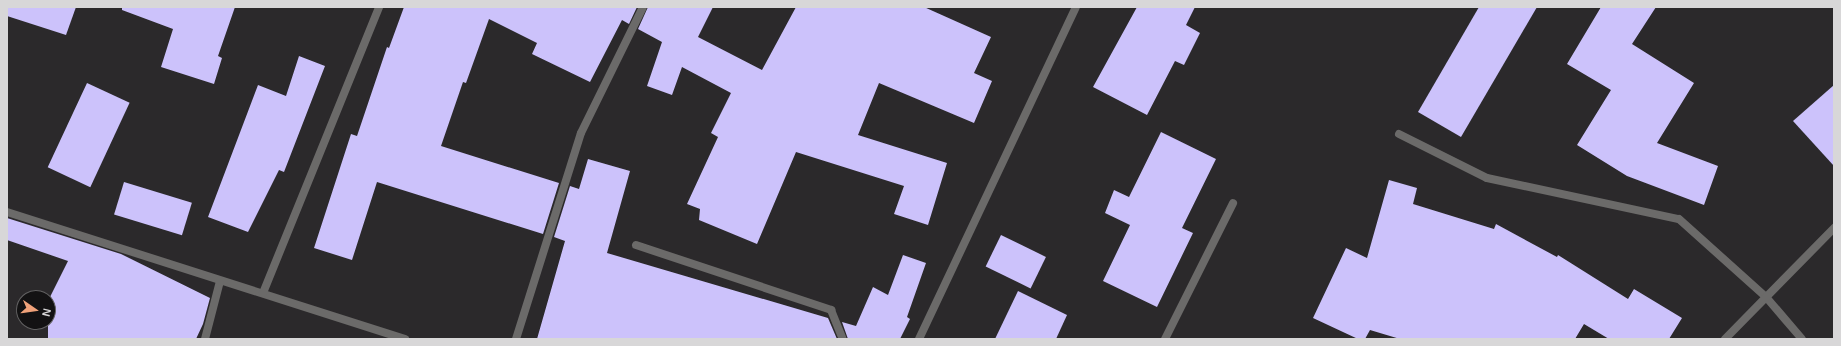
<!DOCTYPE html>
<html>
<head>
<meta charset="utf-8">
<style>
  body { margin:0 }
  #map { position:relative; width:1841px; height:346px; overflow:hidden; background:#2b292b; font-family:Helvetica,sans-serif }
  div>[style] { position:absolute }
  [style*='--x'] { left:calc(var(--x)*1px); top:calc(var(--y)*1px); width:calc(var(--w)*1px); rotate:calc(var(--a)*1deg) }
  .building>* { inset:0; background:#ccc2fb; transform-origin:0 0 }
  .lane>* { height:8px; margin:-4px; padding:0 4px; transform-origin:4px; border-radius:4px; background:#6b6a69 }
  .street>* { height:8px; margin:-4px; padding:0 4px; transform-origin:4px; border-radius:4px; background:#6b6a69 }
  span { translate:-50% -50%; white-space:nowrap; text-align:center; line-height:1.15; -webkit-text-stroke:4px #131213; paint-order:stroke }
  .frame { position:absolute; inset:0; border:8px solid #d8d7d8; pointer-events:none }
  .north { position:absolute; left:16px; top:290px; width:40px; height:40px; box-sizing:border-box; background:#131213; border:1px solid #626162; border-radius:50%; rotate:103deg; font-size:11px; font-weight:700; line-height:16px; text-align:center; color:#d8d7d8 }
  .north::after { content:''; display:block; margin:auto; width:14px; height:18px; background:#f0a27a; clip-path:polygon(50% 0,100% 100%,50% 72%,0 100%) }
</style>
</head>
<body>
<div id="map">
  <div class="building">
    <i style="clip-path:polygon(7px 7px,76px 7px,66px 35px,7px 16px)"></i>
    <i style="clip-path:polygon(122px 7px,235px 7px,218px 56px,222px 58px,214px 84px,161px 67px,173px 29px,122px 10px)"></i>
    <i style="clip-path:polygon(404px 7px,637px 7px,629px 24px,622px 20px,590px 82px,532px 54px,537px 43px,489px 19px,466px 83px,463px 82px,441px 146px,559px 183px,543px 234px,377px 182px,352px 260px,314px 248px,351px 134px,357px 136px,387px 47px,389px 48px)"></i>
    <i style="clip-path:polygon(648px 7px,713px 7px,698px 37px,762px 70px,796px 7px,924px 7px,991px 37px,974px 73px,992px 81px,974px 123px,879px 83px,858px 135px,947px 163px,928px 225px,894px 214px,904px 186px,796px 152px,757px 244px,699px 220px,700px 209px,687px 204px,718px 137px,711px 133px,731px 93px,682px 67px,672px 95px,647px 86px,662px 42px,638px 29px)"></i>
    <i style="clip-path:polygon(1137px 7px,1195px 7px,1186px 25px,1200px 33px,1184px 65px,1175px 61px,1147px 115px,1093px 87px)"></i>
    <i style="clip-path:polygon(1479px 7px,1537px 7px,1461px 137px,1418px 112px)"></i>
    <i style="clip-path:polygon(1601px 7px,1656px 7px,1632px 44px,1694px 83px,1657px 143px,1718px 166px,1704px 205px,1627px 176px,1577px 145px,1611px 90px,1567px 64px)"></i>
    <i style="clip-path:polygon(299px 56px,325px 66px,284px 172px,279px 170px,248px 232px,208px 217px,258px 85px,286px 96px)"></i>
    <i style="left:87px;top:83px;width:47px;height:93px;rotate:25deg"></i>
    <i style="clip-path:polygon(1834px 85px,1834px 166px,1793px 121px)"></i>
    <i style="clip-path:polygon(1161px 132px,1216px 159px,1182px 228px,1193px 233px,1157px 307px,1103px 281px,1130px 225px,1105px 213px,1114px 190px,1129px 197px)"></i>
    <i style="clip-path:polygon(588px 159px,630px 171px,607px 253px,828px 318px,837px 339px,537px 339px,565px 241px,554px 237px,570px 186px,579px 189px)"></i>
    <i style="clip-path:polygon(1389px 180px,1417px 188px,1413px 204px,1494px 229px,1496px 224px,1557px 257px,1558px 255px,1628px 299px,1634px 289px,1682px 318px,1669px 339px,1609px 339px,1584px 324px,1575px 339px,1400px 339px,1370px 330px,1365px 339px,1358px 339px,1313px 318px,1346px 248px,1367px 258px)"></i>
    <i style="left:124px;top:182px;width:71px;height:34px;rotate:17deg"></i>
    <i style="clip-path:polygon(7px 218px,121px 254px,210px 298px,203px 324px,196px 339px,48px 339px,48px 301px,68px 261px,7px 240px)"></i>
    <i style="left:1001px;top:235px;width:50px;height:35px;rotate:26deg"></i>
    <i style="clip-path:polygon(903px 255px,926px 263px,907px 317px,910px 319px,900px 339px,848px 339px,842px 322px,856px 326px,873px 287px,888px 295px)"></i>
    <i style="clip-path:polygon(1018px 291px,1067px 315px,1056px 339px,995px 339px)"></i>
  </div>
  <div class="lane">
    <i style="--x:636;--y:245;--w:206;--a:18.4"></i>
    <i style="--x:831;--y:310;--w:31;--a:68"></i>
  </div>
  <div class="street">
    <i style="--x:1399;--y:134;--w:98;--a:26.6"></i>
    <i style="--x:1487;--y:178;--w:196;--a:12.1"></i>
    <i style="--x:1679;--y:219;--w:117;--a:41.9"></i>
    <i style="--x:1766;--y:297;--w:55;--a:49.4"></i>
    <i style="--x:7;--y:212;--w:418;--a:17.7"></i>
    <i style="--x:263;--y:293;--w:309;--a:-67.9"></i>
    <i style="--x:205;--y:339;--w:60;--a:-75.5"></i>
    <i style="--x:516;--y:339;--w:216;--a:-72.5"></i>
    <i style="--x:581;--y:133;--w:140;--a:-63.8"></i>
    <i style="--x:919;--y:339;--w:367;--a:-64.7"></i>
    <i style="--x:1165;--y:339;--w:152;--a:-63.4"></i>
    <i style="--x:1725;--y:339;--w:156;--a:-45.5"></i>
  </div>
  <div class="frame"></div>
  <div class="north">N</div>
</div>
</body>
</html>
